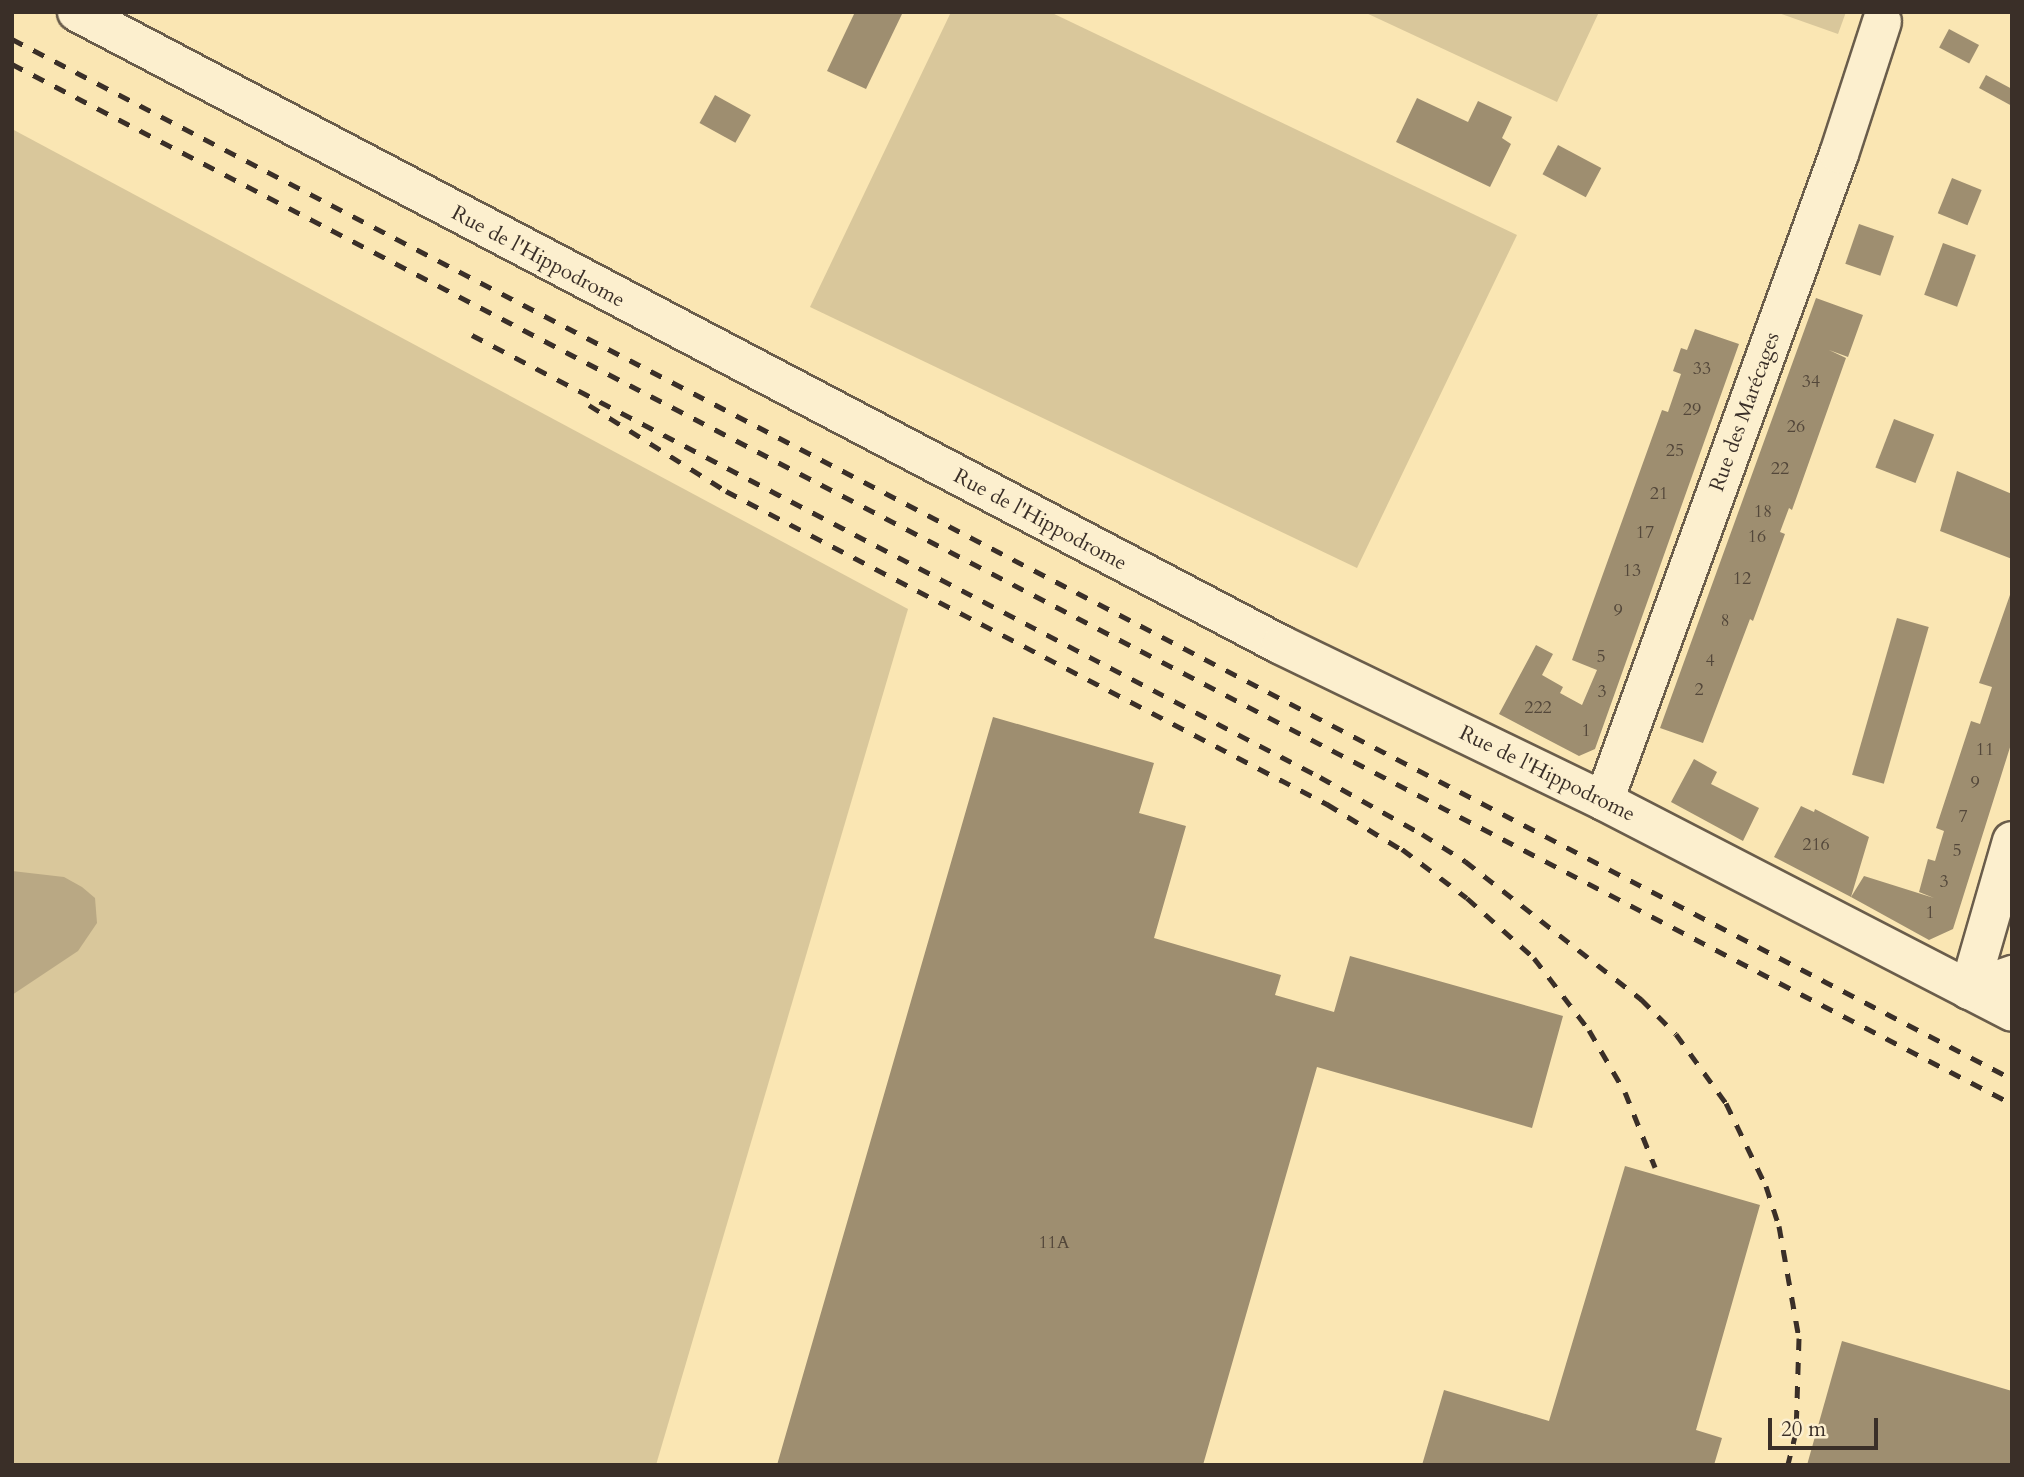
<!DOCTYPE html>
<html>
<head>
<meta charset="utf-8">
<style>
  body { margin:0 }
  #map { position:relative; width:2024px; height:1477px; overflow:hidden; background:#fae6b3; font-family:Cardo,serif }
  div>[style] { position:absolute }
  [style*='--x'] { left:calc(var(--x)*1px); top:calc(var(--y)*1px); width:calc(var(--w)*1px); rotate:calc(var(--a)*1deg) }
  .green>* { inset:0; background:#d9c79b }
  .water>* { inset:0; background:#b9a884 }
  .building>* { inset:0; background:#9e8e70; transform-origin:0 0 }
  .roads { filter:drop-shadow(2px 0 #6a5d4b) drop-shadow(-2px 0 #6a5d4b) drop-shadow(0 2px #6a5d4b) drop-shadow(0 -2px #6a5d4b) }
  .minor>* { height:38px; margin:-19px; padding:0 19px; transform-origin:19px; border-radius:19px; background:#fcefce }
  .rail>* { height:5px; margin-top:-2.5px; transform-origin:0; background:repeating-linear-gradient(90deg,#3a2f28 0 12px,transparent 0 24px) }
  span { translate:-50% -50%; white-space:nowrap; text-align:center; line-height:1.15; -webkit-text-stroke:5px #fcefce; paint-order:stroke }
  .number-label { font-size:18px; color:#53473a }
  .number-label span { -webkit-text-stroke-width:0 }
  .street-label { font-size:21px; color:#3a2f28 }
  .frame { position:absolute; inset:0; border:14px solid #3a2f28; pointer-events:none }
  .scale { position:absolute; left:1768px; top:1418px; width:110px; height:32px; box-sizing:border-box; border:4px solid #3a2f28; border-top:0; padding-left:9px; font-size:21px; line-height:24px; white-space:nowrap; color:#3a2f28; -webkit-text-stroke:5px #fcefce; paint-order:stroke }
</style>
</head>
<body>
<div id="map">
  <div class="green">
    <i style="clip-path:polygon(951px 12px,1050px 12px,1517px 235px,1357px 568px,810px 307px)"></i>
    <i style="clip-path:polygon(1364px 12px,1599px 12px,1557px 102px)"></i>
    <i style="clip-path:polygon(1776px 12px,1846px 12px,1838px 34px)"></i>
    <i style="clip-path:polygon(12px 129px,908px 609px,656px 1465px,12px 1465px)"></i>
  </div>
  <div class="water">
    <i style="clip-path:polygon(12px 871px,64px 877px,82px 887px,95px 898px,97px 923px,78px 951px,12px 995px)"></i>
  </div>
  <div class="building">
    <i style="clip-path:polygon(855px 12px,902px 14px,866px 89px,827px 71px)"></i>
    <i style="left:1949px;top:29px;width:34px;height:21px;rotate:28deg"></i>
    <i style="clip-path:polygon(1986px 75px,2012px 89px,2012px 106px,1979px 88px)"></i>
    <i style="left:715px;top:95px;width:41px;height:32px;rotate:29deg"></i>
    <i style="clip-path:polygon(1417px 98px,1468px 122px,1478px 101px,1512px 117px,1502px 138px,1511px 144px,1490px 187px,1396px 142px)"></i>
    <i style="left:1558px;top:145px;width:49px;height:33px;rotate:28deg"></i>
    <i style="left:1952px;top:178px;width:32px;height:38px;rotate:22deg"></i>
    <i style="left:1859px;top:224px;width:37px;height:42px;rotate:19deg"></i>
    <i style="left:1943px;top:243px;width:35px;height:55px;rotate:20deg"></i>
    <i style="clip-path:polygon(1816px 298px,1863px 315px,1848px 357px,1829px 350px,1846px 358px,1792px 510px,1789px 508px,1780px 532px,1785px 534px,1753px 621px,1750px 619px,1703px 743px,1660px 728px)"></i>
    <i style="clip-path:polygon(1695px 329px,1739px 344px,1595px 749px,1579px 756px,1499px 714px,1536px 645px,1553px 654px,1542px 675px,1563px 687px,1560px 693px,1582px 705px,1597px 670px,1572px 660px,1662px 410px,1668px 412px,1681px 374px,1673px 371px,1681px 348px,1687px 350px)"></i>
    <i style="left:1894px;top:419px;width:43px;height:52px;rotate:21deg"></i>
    <i style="clip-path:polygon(1957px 471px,2012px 494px,2012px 559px,1940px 531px)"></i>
    <i style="clip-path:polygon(2011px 592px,2012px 741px,1953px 929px,1929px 940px,1851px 897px,1864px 876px,1934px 898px,1919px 892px,1928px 859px,1935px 861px,1944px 831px,1936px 828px,1971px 721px,1980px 724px,1992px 687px,1979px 683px)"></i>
    <i style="left:1897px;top:618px;width:33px;height:163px;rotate:16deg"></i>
    <i style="clip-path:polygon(993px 717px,1154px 763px,1139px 813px,1186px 826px,1154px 938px,1281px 975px,1275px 995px,1334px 1012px,1350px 956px,1563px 1016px,1532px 1128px,1317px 1067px,1203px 1465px,777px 1465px)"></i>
    <i style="clip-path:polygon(1694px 759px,1717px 772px,1711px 784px,1759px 808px,1743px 841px,1671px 802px)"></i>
    <i style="clip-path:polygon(1801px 806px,1814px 812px,1815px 809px,1869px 837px,1851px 897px,1774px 857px)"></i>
    <i style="clip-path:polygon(1625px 1166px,1760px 1205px,1696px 1430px,1722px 1438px,1714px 1465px,1422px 1465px,1444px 1390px,1549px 1421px)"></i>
    <i style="clip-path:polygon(1842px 1341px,2012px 1391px,2012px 1465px,1807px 1465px)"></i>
  </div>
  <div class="roads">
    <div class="minor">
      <i style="--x:77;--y:12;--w:1360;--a:27.73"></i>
      <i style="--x:1281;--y:645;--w:359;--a:25.8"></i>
      <i style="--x:1604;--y:801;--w:459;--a:27.3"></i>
      <i style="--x:1604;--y:801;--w:688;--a:-70.04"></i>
      <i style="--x:1839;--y:154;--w:139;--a:-72"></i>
      <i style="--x:1969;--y:990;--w:155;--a:-73.9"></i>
      <i style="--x:1969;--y:990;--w:46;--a:-19.2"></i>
    </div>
  </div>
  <div class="rail">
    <i style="--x:12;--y:39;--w:2254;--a:27.47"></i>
    <i style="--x:12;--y:64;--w:2254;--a:27.47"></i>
    <i style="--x:472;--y:335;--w:956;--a:27.53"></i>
    <i style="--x:1320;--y:777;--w:117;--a:29.2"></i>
    <i style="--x:1422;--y:834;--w:51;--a:32.1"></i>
    <i style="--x:1465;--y:861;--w:224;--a:38.1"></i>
    <i style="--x:1641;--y:999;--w:49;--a:45"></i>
    <i style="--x:1676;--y:1034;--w:85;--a:54.1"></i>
    <i style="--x:1726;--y:1103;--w:92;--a:64.3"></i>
    <i style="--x:1766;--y:1186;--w:42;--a:72"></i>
    <i style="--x:1779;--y:1226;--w:114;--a:79.9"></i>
    <i style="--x:1799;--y:1338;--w:94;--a:91.8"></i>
    <i style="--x:1796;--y:1432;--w:34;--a:104"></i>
    <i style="--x:589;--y:405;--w:162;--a:32.1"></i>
    <i style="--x:726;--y:491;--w:678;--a:27.51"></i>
    <i style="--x:1327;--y:804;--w:96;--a:31.4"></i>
    <i style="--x:1402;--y:849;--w:81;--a:37"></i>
    <i style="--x:1467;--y:898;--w:90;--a:41.8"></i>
    <i style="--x:1534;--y:958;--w:91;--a:52.6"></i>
    <i style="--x:1589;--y:1030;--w:72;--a:59.9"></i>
    <i style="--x:1625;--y:1092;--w:81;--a:68.2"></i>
  </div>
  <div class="number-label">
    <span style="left:1702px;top:369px">33</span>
    <span style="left:1811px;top:382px">34</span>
    <span style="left:1692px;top:410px">29</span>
    <span style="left:1796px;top:427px">26</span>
    <span style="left:1675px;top:451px">25</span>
    <span style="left:1780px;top:469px">22</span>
    <span style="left:1659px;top:494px">21</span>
    <span style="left:1763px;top:512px">18</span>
    <span style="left:1645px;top:533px">17</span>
    <span style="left:1757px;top:537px">16</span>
    <span style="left:1632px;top:571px">13</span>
    <span style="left:1742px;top:579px">12</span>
    <span style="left:1618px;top:611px">9</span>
    <span style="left:1725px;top:621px">8</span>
    <span style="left:1601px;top:657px">5</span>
    <span style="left:1710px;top:661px">4</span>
    <span style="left:1699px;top:690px">2</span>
    <span style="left:1602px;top:692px">3</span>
    <span style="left:1538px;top:708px">222</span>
    <span style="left:1586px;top:731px">1</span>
    <span style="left:1985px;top:750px">11</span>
    <span style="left:1975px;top:783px">9</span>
    <span style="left:1963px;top:817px">7</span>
    <span style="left:1816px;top:845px">216</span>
    <span style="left:1957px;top:851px">5</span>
    <span style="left:1944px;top:882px">3</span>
    <span style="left:1930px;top:913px">1</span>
    <span style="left:1054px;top:1243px">11A</span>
  </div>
  <div class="street-label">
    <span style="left:538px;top:257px;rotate:28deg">Rue de l'Hippodrome</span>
    <span style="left:1745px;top:412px;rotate:-70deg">Rue des Marécages</span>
    <span style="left:1040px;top:520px;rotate:28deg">Rue de l'Hippodrome</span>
    <span style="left:1547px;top:774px;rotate:26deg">Rue de l'Hippodrome</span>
  </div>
  <div class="frame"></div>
  <div class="scale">20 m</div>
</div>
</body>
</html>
